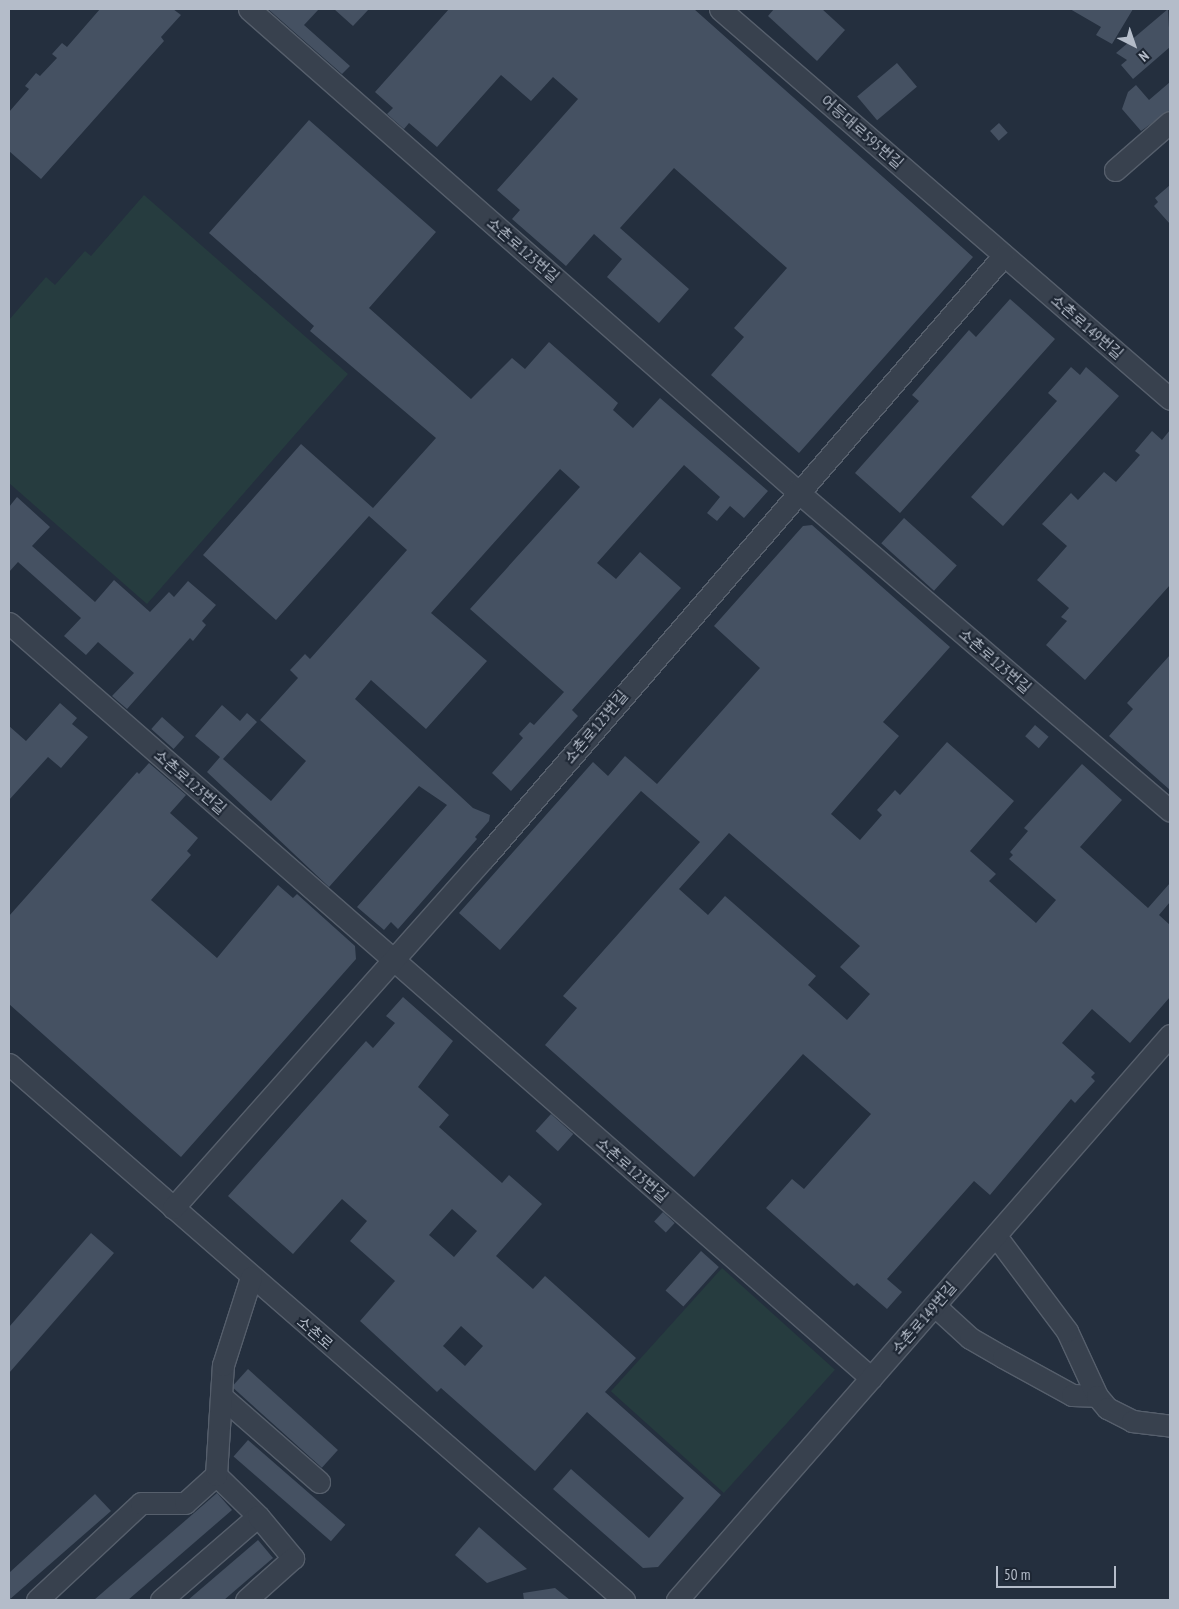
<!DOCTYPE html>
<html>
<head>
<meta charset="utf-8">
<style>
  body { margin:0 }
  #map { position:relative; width:1179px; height:1609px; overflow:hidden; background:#242f3e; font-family:"PT Sans Narrow","Noto Sans KR",sans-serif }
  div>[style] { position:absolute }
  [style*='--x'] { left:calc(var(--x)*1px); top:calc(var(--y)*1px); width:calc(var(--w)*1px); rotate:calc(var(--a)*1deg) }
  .green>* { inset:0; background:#263c3f; transform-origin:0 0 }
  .building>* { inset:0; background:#455162; transform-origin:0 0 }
  .roads { filter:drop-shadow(1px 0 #565f6c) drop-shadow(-1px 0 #565f6c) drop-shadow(0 1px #565f6c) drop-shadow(0 -1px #565f6c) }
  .minor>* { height:21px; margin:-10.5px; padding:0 10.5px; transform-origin:10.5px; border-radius:10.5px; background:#38414e }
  span { translate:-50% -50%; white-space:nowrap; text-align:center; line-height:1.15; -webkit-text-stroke:4px #1d2633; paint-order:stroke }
  .street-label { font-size:15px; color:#b4bcc9 }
  .frame { position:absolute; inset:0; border:10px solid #b4bcc9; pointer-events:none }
  .north { position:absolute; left:1109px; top:20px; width:50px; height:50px; -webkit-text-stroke:4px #1d2633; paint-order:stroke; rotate:139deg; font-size:14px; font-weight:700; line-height:20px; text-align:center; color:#b4bcc9 }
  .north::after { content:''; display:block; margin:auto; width:18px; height:22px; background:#b4bcc9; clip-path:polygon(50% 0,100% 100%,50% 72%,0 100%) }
  .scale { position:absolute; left:996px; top:1566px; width:120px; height:22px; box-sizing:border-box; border:2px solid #b4bcc9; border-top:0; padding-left:6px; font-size:15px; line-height:18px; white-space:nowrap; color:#b4bcc9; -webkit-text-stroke:4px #1d2633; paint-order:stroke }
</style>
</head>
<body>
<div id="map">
  <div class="green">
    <i style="clip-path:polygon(144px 195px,348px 374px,147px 604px,9px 483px,9px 320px,46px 277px,55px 285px,85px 251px,91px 256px)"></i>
    <i style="left:722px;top:1268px;width:152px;height:166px;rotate:42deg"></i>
  </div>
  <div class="building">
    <i style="clip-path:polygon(100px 9px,173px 9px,181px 15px,161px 37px,164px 41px,41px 179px,9px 151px,9px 112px,29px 89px,25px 86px,36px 73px,40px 76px,57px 58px,52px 54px,62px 43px,67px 47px)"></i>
    <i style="clip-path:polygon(268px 9px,319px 9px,304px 25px,350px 66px,342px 74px)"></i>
    <i style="clip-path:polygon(334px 9px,369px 9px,353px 26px)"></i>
    <i style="clip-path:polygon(449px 9px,694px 9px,973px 257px,799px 453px,711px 375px,744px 337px,734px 328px,787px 268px,674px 168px,620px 228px,689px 289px,659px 323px,607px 277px,622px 259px,594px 234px,566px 266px,512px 219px,520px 210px,497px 190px,578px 99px,553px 77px,531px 101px,501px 75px,437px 147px,409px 123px,404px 129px,387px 114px,393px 108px,375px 92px)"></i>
    <i style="clip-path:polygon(774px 9px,822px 9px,845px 30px,817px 61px,768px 16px)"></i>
    <i style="clip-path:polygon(1070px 9px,1133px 9px,1112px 44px,1096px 35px,1101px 27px)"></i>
    <i style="clip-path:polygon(1168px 9px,1170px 47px,1133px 79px,1121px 65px,1127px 60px,1116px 53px)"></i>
    <i style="left:897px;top:63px;width:31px;height:52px;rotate:50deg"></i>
    <i style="clip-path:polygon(1170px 82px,1170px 110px,1141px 131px,1122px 109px,1128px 92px,1136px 85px,1149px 100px)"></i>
    <i style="clip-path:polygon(309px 120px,436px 232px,369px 308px,471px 399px,512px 358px,525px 369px,549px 342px,618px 403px,613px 410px,633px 428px,660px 398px,768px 491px,744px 518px,730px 506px,717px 521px,707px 513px,720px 497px,684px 465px,597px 563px,616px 579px,640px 552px,681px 588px,572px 710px,578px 716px,511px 791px,492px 773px,523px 738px,519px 734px,530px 722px,534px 725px,564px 692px,470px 609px,580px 487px,560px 469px,431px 613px,487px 661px,426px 729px,371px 680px,355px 699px,473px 808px,490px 815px,489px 821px,475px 837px,477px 839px,398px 929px,391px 922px,384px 930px,357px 907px,447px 805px,419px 786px,329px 887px,207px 772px,220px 757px,195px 736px,222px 705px,240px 721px,247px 713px,257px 722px,223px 759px,271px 801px,306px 761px,260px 720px,298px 678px,290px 670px,305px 654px,310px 659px,407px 550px,369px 516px,276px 620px,203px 555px,301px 444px,373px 508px,436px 438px,310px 331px,314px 326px,209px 233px)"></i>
    <i style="left:999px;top:123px;width:13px;height:12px;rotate:48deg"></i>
    <i style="clip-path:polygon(1170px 185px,1170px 224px,1154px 206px,1158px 202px,1155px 198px)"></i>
    <i style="clip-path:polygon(1010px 299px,1055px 339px,900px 513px,855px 473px,919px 401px,912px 395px,969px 330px,976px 337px)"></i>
    <i style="clip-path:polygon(1071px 367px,1080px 375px,1086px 367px,1119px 396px,1003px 526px,971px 497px,1057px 401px,1048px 393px)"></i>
    <i style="clip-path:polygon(1170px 430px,1170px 585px,1085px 680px,1046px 645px,1067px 621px,1061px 617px,1069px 608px,1037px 580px,1067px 546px,1042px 524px,1071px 493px,1078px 500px,1104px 472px,1116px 482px,1140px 455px,1135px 451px,1152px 431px,1162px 440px)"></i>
    <i style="clip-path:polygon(17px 497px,50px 527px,32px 546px,95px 602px,114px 580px,150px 612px,169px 592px,174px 597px,188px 581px,216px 605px,202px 621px,206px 625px,193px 641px,190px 638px,127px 709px,112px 696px,134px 673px,98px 642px,86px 655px,64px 636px,81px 618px,18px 562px,9px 572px,9px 507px)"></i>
    <i style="left:904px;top:518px;width:71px;height:34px;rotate:42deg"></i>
    <i style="clip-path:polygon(evenodd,812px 525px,950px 647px,883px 722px,899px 736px,831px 814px,860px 840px,882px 815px,877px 810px,895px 790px,900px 795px,947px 742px,1014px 801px,970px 851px,996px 874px,989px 881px,1036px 923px,1056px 900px,1009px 859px,1013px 855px,1010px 852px,1028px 831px,1024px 828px,1082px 764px,1122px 800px,1080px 847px,1148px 908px,1170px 883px,1170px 902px,1159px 915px,1170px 925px,1170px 997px,1130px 1043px,1092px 1009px,1062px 1043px,1095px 1073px,1091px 1077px,1095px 1081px,1075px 1103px,1071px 1099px,990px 1195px,974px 1181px,887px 1279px,902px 1292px,887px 1309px,857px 1283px,854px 1286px,766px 1208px,792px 1179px,804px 1189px,871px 1114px,803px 1054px,694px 1177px,545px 1045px,577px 1008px,563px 996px,700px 842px,641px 791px,500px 950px,459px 913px,593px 762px,608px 776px,625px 756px,657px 784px,760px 668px,714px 626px,803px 526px,812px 525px,729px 833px,860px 946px,840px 967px,870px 994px,847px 1020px,808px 985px,816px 976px,725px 896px,708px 915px,679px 889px,729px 833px)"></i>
    <i style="clip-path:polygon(1170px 655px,1170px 790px,1109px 736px,1133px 709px,1127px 703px)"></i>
    <i style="clip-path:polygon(60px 703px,77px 718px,72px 724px,88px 737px,61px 768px,48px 757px,9px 800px,9px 726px,26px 741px)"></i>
    <i style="left:162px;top:717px;width:30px;height:16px;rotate:42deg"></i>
    <i style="left:1035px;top:725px;width:18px;height:15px;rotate:41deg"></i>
    <i style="clip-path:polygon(149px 763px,186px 795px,170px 813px,198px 838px,187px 851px,191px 855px,151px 900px,217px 958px,278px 885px,293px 898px,297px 894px,355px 946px,356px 959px,181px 1157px,9px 1004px,9px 916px,137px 772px,139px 774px)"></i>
    <i style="clip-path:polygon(evenodd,403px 997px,453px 1041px,418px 1087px,449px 1115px,439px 1127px,502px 1183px,509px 1175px,542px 1204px,496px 1256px,533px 1289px,545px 1276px,636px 1358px,605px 1392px,721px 1495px,658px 1567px,643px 1568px,553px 1489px,571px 1469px,649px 1538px,684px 1498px,587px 1412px,535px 1471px,441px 1388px,437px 1392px,360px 1321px,395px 1281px,350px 1241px,367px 1221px,342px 1199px,293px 1254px,228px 1196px,366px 1041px,373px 1048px,395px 1023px,386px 1016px,403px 997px,452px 1209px,477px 1231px,454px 1257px,429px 1235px,452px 1209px,403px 997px,461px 1326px,483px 1346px,465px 1366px,443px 1346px,461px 1326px)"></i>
    <i style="left:551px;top:1114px;width:30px;height:23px;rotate:42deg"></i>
    <i style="left:663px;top:1212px;width:16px;height:13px;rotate:43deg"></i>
    <i style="clip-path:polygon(91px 1233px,114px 1253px,9px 1373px,9px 1327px)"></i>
    <i style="left:701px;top:1251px;width:24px;height:53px;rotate:42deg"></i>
    <i style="left:248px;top:1369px;width:121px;height:24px;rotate:42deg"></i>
    <i style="left:248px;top:1440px;width:129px;height:22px;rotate:41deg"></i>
    <i style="clip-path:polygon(217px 1493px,232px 1510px,128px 1600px,94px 1600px)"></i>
    <i style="clip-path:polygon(95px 1494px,111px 1511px,9px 1600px,9px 1573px)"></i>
    <i style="clip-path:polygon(479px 1527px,527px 1569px,487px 1583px,455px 1555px)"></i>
    <i style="clip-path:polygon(258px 1540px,273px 1558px,224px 1600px,188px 1600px)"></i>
    <i style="clip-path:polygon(555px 1588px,570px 1600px,524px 1600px,523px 1593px)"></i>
  </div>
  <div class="roads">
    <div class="minor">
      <i style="--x:249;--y:9;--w:730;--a:41.33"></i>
      <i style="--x:797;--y:491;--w:491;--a:40.6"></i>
      <i style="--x:720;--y:9;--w:595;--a:40.91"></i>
      <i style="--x:1115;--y:170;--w:73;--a:-41.1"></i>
      <i style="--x:9;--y:623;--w:1146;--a:41.21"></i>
      <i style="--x:9;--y:1064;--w:816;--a:41.07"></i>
      <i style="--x:173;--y:1208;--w:468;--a:-48.4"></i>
      <i style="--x:484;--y:858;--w:796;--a:-49.23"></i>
      <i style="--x:935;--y:1306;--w:47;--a:42.4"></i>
      <i style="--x:970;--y:1338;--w:38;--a:30"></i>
      <i style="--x:1003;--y:1357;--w:79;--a:28.8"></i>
      <i style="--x:1072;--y:1395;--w:25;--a:2"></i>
      <i style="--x:1097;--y:1396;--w:72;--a:-114.8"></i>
      <i style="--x:1067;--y:1331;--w:119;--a:-126.8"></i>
      <i style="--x:1097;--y:1396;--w:16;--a:50"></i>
      <i style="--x:1107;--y:1408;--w:28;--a:27"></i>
      <i style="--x:1132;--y:1421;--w:38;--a:7"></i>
      <i style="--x:222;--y:1397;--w:129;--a:41.2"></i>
      <i style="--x:216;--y:1475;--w:59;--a:44.3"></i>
      <i style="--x:37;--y:1600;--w:142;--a:-43"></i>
      <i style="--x:141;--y:1503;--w:44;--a:0"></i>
      <i style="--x:185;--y:1503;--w:42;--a:-42.1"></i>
      <i style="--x:216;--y:1475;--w:110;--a:-86.4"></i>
      <i style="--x:223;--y:1365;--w:92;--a:-72.3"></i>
      <i style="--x:161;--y:1600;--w:128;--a:-40.9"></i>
      <i style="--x:258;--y:1516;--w:55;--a:50.2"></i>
      <i style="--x:293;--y:1558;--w:63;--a:138.2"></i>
      <i style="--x:677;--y:1600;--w:750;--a:-48.89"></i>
    </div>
  </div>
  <div class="street-label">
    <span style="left:862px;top:132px;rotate:41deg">어등대로595번길</span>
    <span style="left:523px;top:250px;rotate:41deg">소촌로123번길</span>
    <span style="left:1087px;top:327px;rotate:41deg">소촌로149번길</span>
    <span style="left:995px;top:661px;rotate:41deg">소촌로123번길</span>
    <span style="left:596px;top:727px;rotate:-50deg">소촌로123번길</span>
    <span style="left:190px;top:782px;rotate:41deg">소촌로123번길</span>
    <span style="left:632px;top:1170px;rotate:41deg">소촌로123번길</span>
    <span style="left:924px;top:1318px;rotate:-49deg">소촌로149번길</span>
    <span style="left:315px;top:1333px;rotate:41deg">소촌로</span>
  </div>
  <div class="frame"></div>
  <div class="north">N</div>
  <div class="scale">50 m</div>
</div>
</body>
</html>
